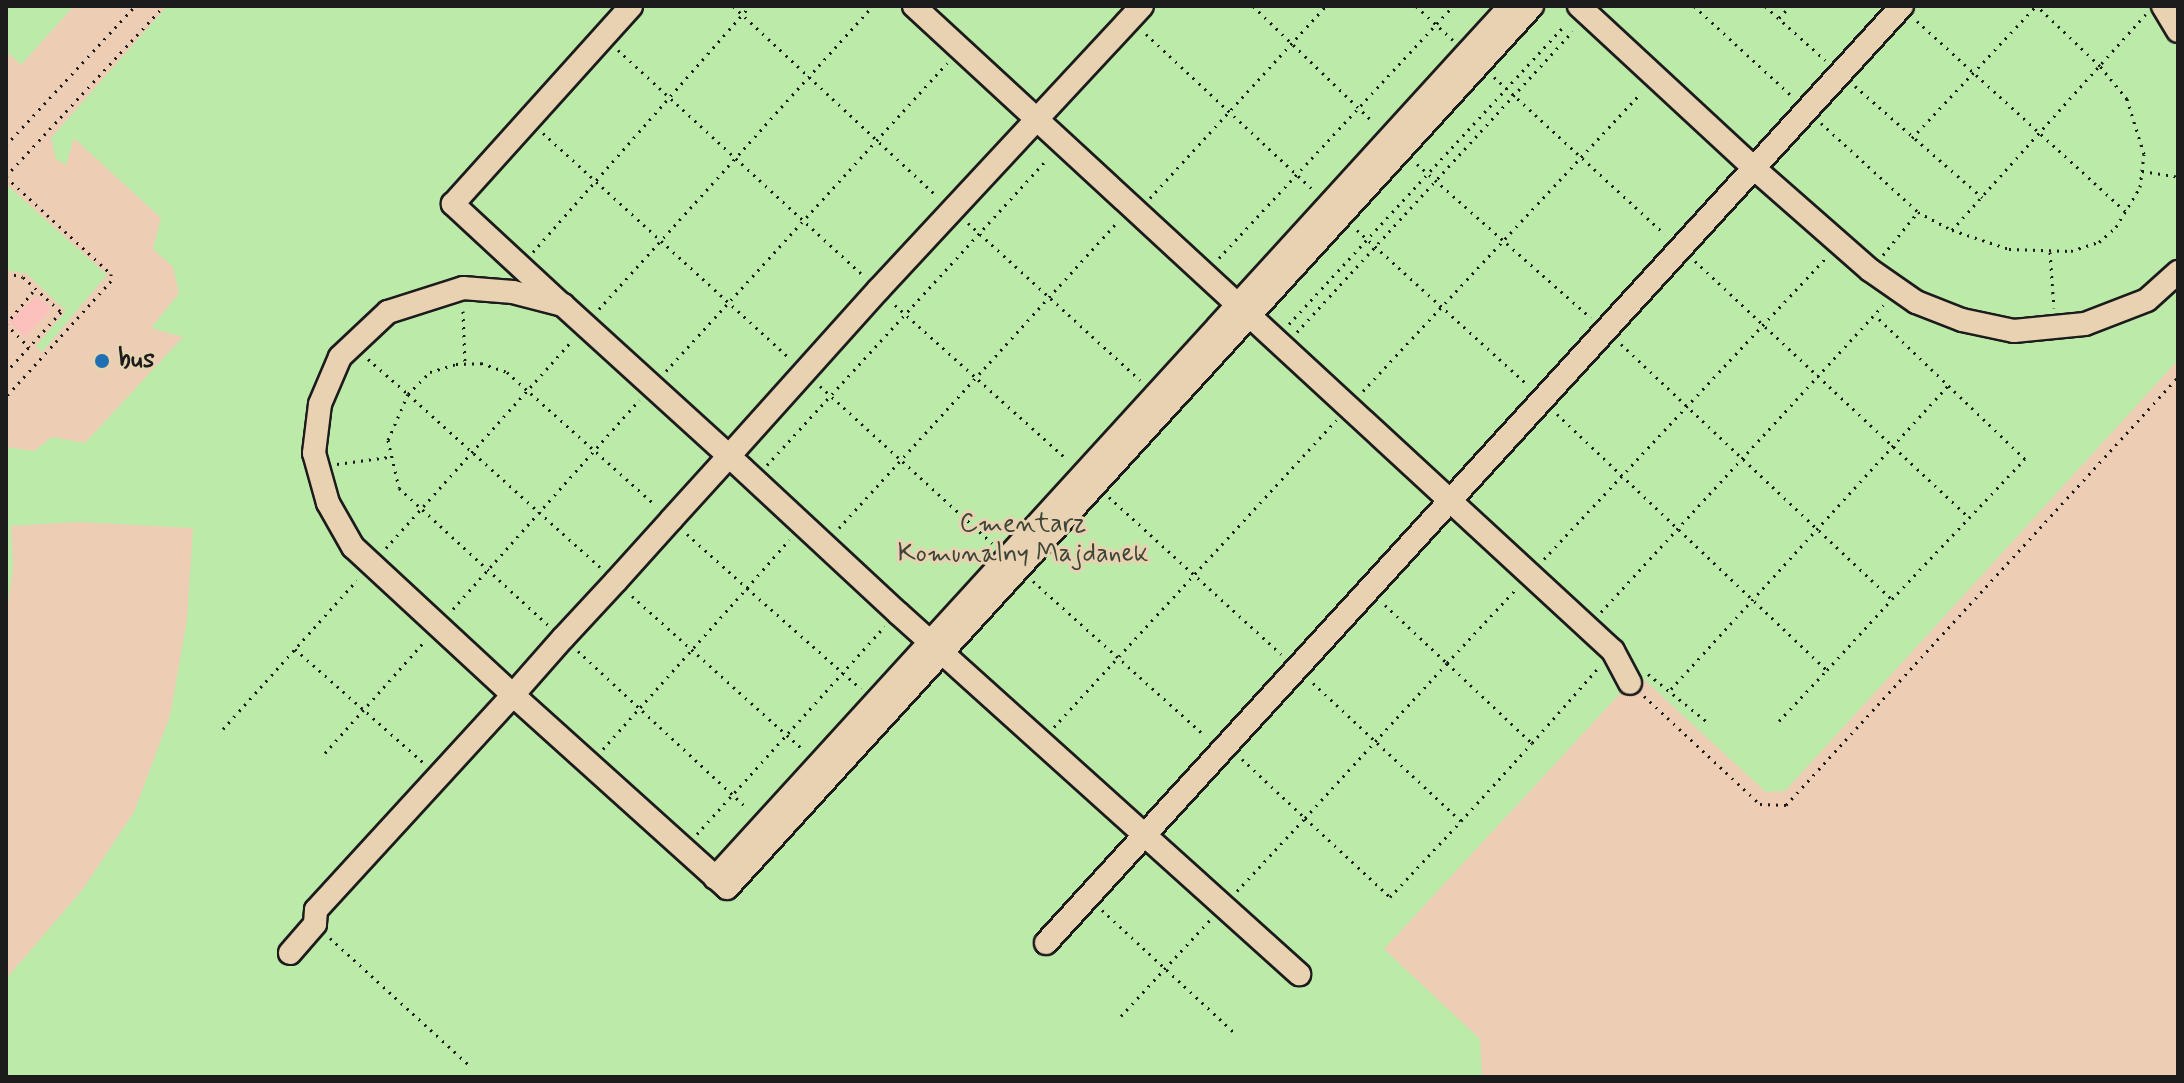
<!DOCTYPE html>
<html>
<head>
<meta charset="utf-8">
<style>
  body { margin:0 }
  #map { position:relative; width:2184px; height:1083px; overflow:hidden; background:#eecdb5; font-family:Mynerve,sans-serif }
  div>[style] { position:absolute }
  [style*='--x'] { left:calc(var(--x)*1px); top:calc(var(--y)*1px); width:calc(var(--w)*1px); rotate:calc(var(--a)*1deg) }
  .green>* { inset:0; background:#bbeaa9 }
  .building>* { inset:0; background:#fcc0bd }
  .path>* { height:3px; margin-top:-1.5px; transform-origin:0; background:repeating-linear-gradient(90deg,#1c1c1c 0 2px,transparent 0 8px) }
  .roads { filter:drop-shadow(2px 0 #1c1c1c) drop-shadow(-2px 0 #1c1c1c) drop-shadow(0 2px #1c1c1c) drop-shadow(0 -2px #1c1c1c) }
  .street>* { height:22px; margin:-11px; padding:0 11px; transform-origin:11px; border-radius:11px; background:#e8d2b1 }
  .dots>* { width:22px; height:22px; translate:-50% -50%; box-sizing:border-box; border:4px solid #e8d2b1; border-radius:50% }
  span { translate:-50% -50%; white-space:nowrap; text-align:center; line-height:1.15; -webkit-text-stroke:6px #e8d2b1; paint-order:stroke }
  .poi-label { font-size:26px; color:#1c1c1c; font-weight:700 }
  .left { translate:0 -50%; text-align:left }
  .park-label { font-size:26px; color:#3c4538 }
  .frame { position:absolute; inset:0; border:8px solid #1c1c1c; pointer-events:none }
</style>
</head>
<body>
<div id="map">
  <div class="green">
    <i style="clip-path:polygon(6px 6px,74px 6px,21px 65px,6px 51px)"></i>
    <i style="clip-path:polygon(167px 6px,2178px 6px,2178px 360px,1785px 791px,1766px 792px,1638px 674px,1384px 949px,1480px 1039px,1482px 1077px,6px 1077px,6px 979px,83px 889px,134px 812px,170px 716px,187px 619px,193px 528px,78px 522px,11px 526px,13px 569px,6px 617px,6px 447px,34px 451px,52px 437px,85px 443px,183px 337px,151px 328px,179px 293px,173px 267px,153px 249px,161px 218px,74px 138px,66px 165px,56px 159px,51px 138px)"></i>
    <i style="clip-path:polygon(6px 184px,107px 275px,42px 352px,36px 346px,66px 311px,27px 274px,6px 270px)"></i>
  </div>
  <div class="building">
    <i style="clip-path:polygon(37px 296px,51px 309px,25px 337px,8px 321px)"></i>
  </div>
  <div class="path">
    <i style="--x:733;--y:6;--w:280;--a:43"></i>
    <i style="--x:1253;--y:6;--w:168;--a:44"></i>
    <i style="--x:1416;--y:6;--w:50;--a:42.6"></i>
    <i style="--x:1694;--y:6;--w:133;--a:42.6"></i>
    <i style="--x:1765;--y:6;--w:81;--a:42"></i>
    <i style="--x:1779;--y:18;--w:16;--a:-47"></i>
    <i style="--x:1917;--y:21;--w:285;--a:42.4"></i>
    <i style="--x:1146;--y:34;--w:229;--a:43"></i>
    <i style="--x:618;--y:50;--w:333;--a:42.6"></i>
    <i style="--x:1494;--y:77;--w:232;--a:42.6"></i>
    <i style="--x:1855;--y:86;--w:169;--a:41.2"></i>
    <i style="--x:1821;--y:123;--w:132;--a:42.5"></i>
    <i style="--x:543;--y:133;--w:332;--a:42.4"></i>
    <i style="--x:1912;--y:138;--w:181;--a:-46.8"></i>
    <i style="--x:6;--y:145;--w:190;--a:-47.1"></i>
    <i style="--x:1417;--y:164;--w:232;--a:41.5"></i>
    <i style="--x:2142;--y:171;--w:36;--a:9"></i>
    <i style="--x:6;--y:176;--w:232;--a:-47.1"></i>
    <i style="--x:6;--y:177;--w:143;--a:42.7"></i>
    <i style="--x:111;--y:274;--w:7;--a:90"></i>
    <i style="--x:111;--y:281;--w:156;--a:132.2"></i>
    <i style="--x:1150;--y:198;--w:260;--a:-47.5"></i>
    <i style="--x:968;--y:223;--w:233;--a:42.4"></i>
    <i style="--x:1357;--y:230;--w:232;--a:42.2"></i>
    <i style="--x:1952;--y:230;--w:60;--a:18.4"></i>
    <i style="--x:2009;--y:249;--w:62;--a:1.8"></i>
    <i style="--x:2071;--y:251;--w:29;--a:-18"></i>
    <i style="--x:2099;--y:242;--w:23;--a:-41"></i>
    <i style="--x:2116;--y:227;--w:47;--a:-59"></i>
    <i style="--x:2140;--y:187;--w:33;--a:-83"></i>
    <i style="--x:2144;--y:154;--w:58;--a:-107.2"></i>
    <i style="--x:2127;--y:99;--w:43;--a:-129.3"></i>
    <i style="--x:2100;--y:66;--w:87;--a:-136.4"></i>
    <i style="--x:533;--y:252;--w:328;--a:-48.6"></i>
    <i style="--x:2050;--y:252;--w:56;--a:85.9"></i>
    <i style="--x:1883;--y:255;--w:55;--a:-50.9"></i>
    <i style="--x:1918;--y:212;--w:38;--a:28"></i>
    <i style="--x:1952;--y:230;--w:290;--a:-48.1"></i>
    <i style="--x:1219;--y:258;--w:344;--a:-47.1"></i>
    <i style="--x:1695;--y:261;--w:375;--a:43.1"></i>
    <i style="--x:6;--y:273;--w:17;--a:13"></i>
    <i style="--x:23;--y:277;--w:52;--a:42.6"></i>
    <i style="--x:61;--y:312;--w:81;--a:132.5"></i>
    <i style="--x:895;--y:305;--w:232;--a:41.9"></i>
    <i style="--x:599;--y:309;--w:409;--a:-47.9"></i>
    <i style="--x:463;--y:311;--w:52;--a:87.8"></i>
    <i style="--x:6;--y:324;--w:47;--a:-50.2"></i>
    <i style="--x:6;--y:324;--w:33;--a:45"></i>
    <i style="--x:1289;--y:324;--w:408;--a:-47.3"></i>
    <i style="--x:1297;--y:332;--w:408;--a:-47.5"></i>
    <i style="--x:1621;--y:344;--w:372;--a:43.3"></i>
    <i style="--x:1892;--y:599;--w:193;--a:-46.5"></i>
    <i style="--x:2025;--y:459;--w:208;--a:-136.2"></i>
    <i style="--x:368;--y:359;--w:53;--a:41.2"></i>
    <i style="--x:408;--y:394;--w:50;--a:113.5"></i>
    <i style="--x:388;--y:440;--w:49;--a:77.1"></i>
    <i style="--x:399;--y:488;--w:202;--a:42.6"></i>
    <i style="--x:666;--y:371;--w:417;--a:-47.6"></i>
    <i style="--x:820;--y:386;--w:233;--a:42.4"></i>
    <i style="--x:1363;--y:391;--w:408;--a:-47"></i>
    <i style="--x:1557;--y:414;--w:372;--a:43.5"></i>
    <i style="--x:1827;--y:670;--w:96;--a:-47.5"></i>
    <i style="--x:337;--y:464;--w:52;--a:-7.7"></i>
    <i style="--x:767;--y:465;--w:416;--a:-47.5"></i>
    <i style="--x:1109;--y:497;--w:233;--a:42.4"></i>
    <i style="--x:839;--y:528;--w:416;--a:-47.7"></i>
    <i style="--x:687;--y:534;--w:81;--a:42"></i>
    <i style="--x:747;--y:588;--w:64;--a:-48.8"></i>
    <i style="--x:386;--y:548;--w:277;--a:-48.1"></i>
    <i style="--x:1544;--y:559;--w:412;--a:-46.9"></i>
    <i style="--x:600;--y:567;--w:258;--a:-138"></i>
    <i style="--x:408;--y:394;--w:31;--a:-45"></i>
    <i style="--x:430;--y:372;--w:27;--a:-17"></i>
    <i style="--x:456;--y:364;--w:25;--a:-2"></i>
    <i style="--x:481;--y:363;--w:28;--a:19"></i>
    <i style="--x:507;--y:372;--w:199;--a:41.9"></i>
    <i style="--x:1033;--y:581;--w:232;--a:42"></i>
    <i style="--x:632;--y:596;--w:232;--a:41.9"></i>
    <i style="--x:1385;--y:605;--w:85;--a:43.1"></i>
    <i style="--x:1447;--y:663;--w:103;--a:-47"></i>
    <i style="--x:453;--y:609;--w:280;--a:-48.3"></i>
    <i style="--x:1601;--y:612;--w:417;--a:-47.4"></i>
    <i style="--x:295;--y:649;--w:172;--a:41.5"></i>
    <i style="--x:578;--y:651;--w:232;--a:42.9"></i>
    <i style="--x:1648;--y:674;--w:75;--a:39"></i>
    <i style="--x:1313;--y:683;--w:202;--a:43"></i>
    <i style="--x:1461;--y:821;--w:105;--a:-47.7"></i>
    <i style="--x:1671;--y:689;--w:411;--a:-47.6"></i>
    <i style="--x:1644;--y:696;--w:158;--a:43"></i>
    <i style="--x:1760;--y:804;--w:26;--a:2"></i>
    <i style="--x:1786;--y:805;--w:580;--a:-47.51"></i>
    <i style="--x:1779;--y:721;--w:70;--a:-46.7"></i>
    <i style="--x:1054;--y:727;--w:417;--a:-47.4"></i>
    <i style="--x:223;--y:729;--w:200;--a:-48"></i>
    <i style="--x:603;--y:749;--w:216;--a:-48.2"></i>
    <i style="--x:747;--y:588;--w:152;--a:41.5"></i>
    <i style="--x:325;--y:753;--w:149;--a:-48.3"></i>
    <i style="--x:1242;--y:759;--w:86;--a:43.1"></i>
    <i style="--x:1305;--y:818;--w:210;--a:-47.5"></i>
    <i style="--x:1447;--y:663;--w:117;--a:43.3"></i>
    <i style="--x:1532;--y:743;--w:101;--a:-48.6"></i>
    <i style="--x:697;--y:834;--w:280;--a:-47.9"></i>
    <i style="--x:1237;--y:891;--w:100;--a:-47"></i>
    <i style="--x:1305;--y:818;--w:116;--a:42.9"></i>
    <i style="--x:1390;--y:897;--w:104;--a:-46.9"></i>
    <i style="--x:1102;--y:910;--w:183;--a:42.8"></i>
    <i style="--x:330;--y:938;--w:187;--a:42.4"></i>
    <i style="--x:1121;--y:1016;--w:131;--a:-47.2"></i>
  </div>
  <div class="roads">
    <div class="street">
      <i style="--x:914;--y:6;--w:951;--a:42.7"></i>
      <i style="--x:1613;--y:651;--w:36;--a:62"></i>
      <i style="--x:1142;--y:6;--w:388;--a:132.9"></i>
      <i style="--x:878;--y:290;--w:223;--a:131.9"></i>
      <i style="--x:729;--y:456;--w:86;--a:132.2"></i>
      <i style="--x:671;--y:520;--w:82;--a:132"></i>
      <i style="--x:616;--y:581;--w:78;--a:132.9"></i>
      <i style="--x:563;--y:638;--w:76;--a:131.3"></i>
      <i style="--x:513;--y:695;--w:218;--a:-137.2"></i>
      <i style="--x:353;--y:547;--w:51;--a:-119.6"></i>
      <i style="--x:328;--y:503;--w:52;--a:-105.6"></i>
      <i style="--x:314;--y:453;--w:49;--a:-83"></i>
      <i style="--x:320;--y:404;--w:51;--a:-66.9"></i>
      <i style="--x:340;--y:357;--w:66;--a:-43.2"></i>
      <i style="--x:388;--y:312;--w:79;--a:-17.7"></i>
      <i style="--x:463;--y:288;--w:50;--a:4.6"></i>
      <i style="--x:513;--y:292;--w:52;--a:14.6"></i>
      <i style="--x:563;--y:305;--w:224;--a:42.3"></i>
      <i style="--x:729;--y:456;--w:231;--a:42.9"></i>
      <i style="--x:898;--y:613;--w:540;--a:42"></i>
      <i style="--x:1579;--y:6;--w:241;--a:42.8"></i>
      <i style="--x:1756;--y:170;--w:152;--a:41.3"></i>
      <i style="--x:1870;--y:270;--w:56;--a:34.8"></i>
      <i style="--x:1916;--y:302;--w:49;--a:21.4"></i>
      <i style="--x:1962;--y:320;--w:53;--a:11.9"></i>
      <i style="--x:2014;--y:331;--w:71;--a:-5.6"></i>
      <i style="--x:2085;--y:324;--w:66;--a:-21.2"></i>
      <i style="--x:2147;--y:300;--w:42;--a:-42.1"></i>
      <i style="--x:2163;--y:6;--w:29;--a:59"></i>
      <i style="--x:562;--y:305;--w:149;--a:-137.2"></i>
      <i style="--x:453;--y:204;--w:266;--a:-48"></i>
      <i style="--x:715;--y:878;--w:1180;--a:-47.64"></i>
      <i style="--x:1046;--y:943;--w:1269;--a:-47.59"></i>
      <i style="--x:290;--y:953;--w:38;--a:-49"></i>
      <i style="--x:315;--y:924;--w:14;--a:-86"></i>
      <i style="--x:316;--y:910;--w:292;--a:-47.5"></i>
      <i style="--x:513;--y:695;--w:288;--a:42"></i>
      <i style="--x:727;--y:888;--w:1194;--a:-47.61"></i>
    </div>
  </div>
  <div class="dots">
    <i style="left:102px;top:361px;background:#1f6fb2"></i>
  </div>
  <div class="poi-label">
    <span class="left" style="left:118px;top:361px">bus</span>
  </div>
  <div class="park-label">
    <span style="left:1023px;top:540px">Cmentarz<br>Komunalny Majdanek</span>
  </div>
  <div class="frame"></div>
</div>
</body>
</html>
